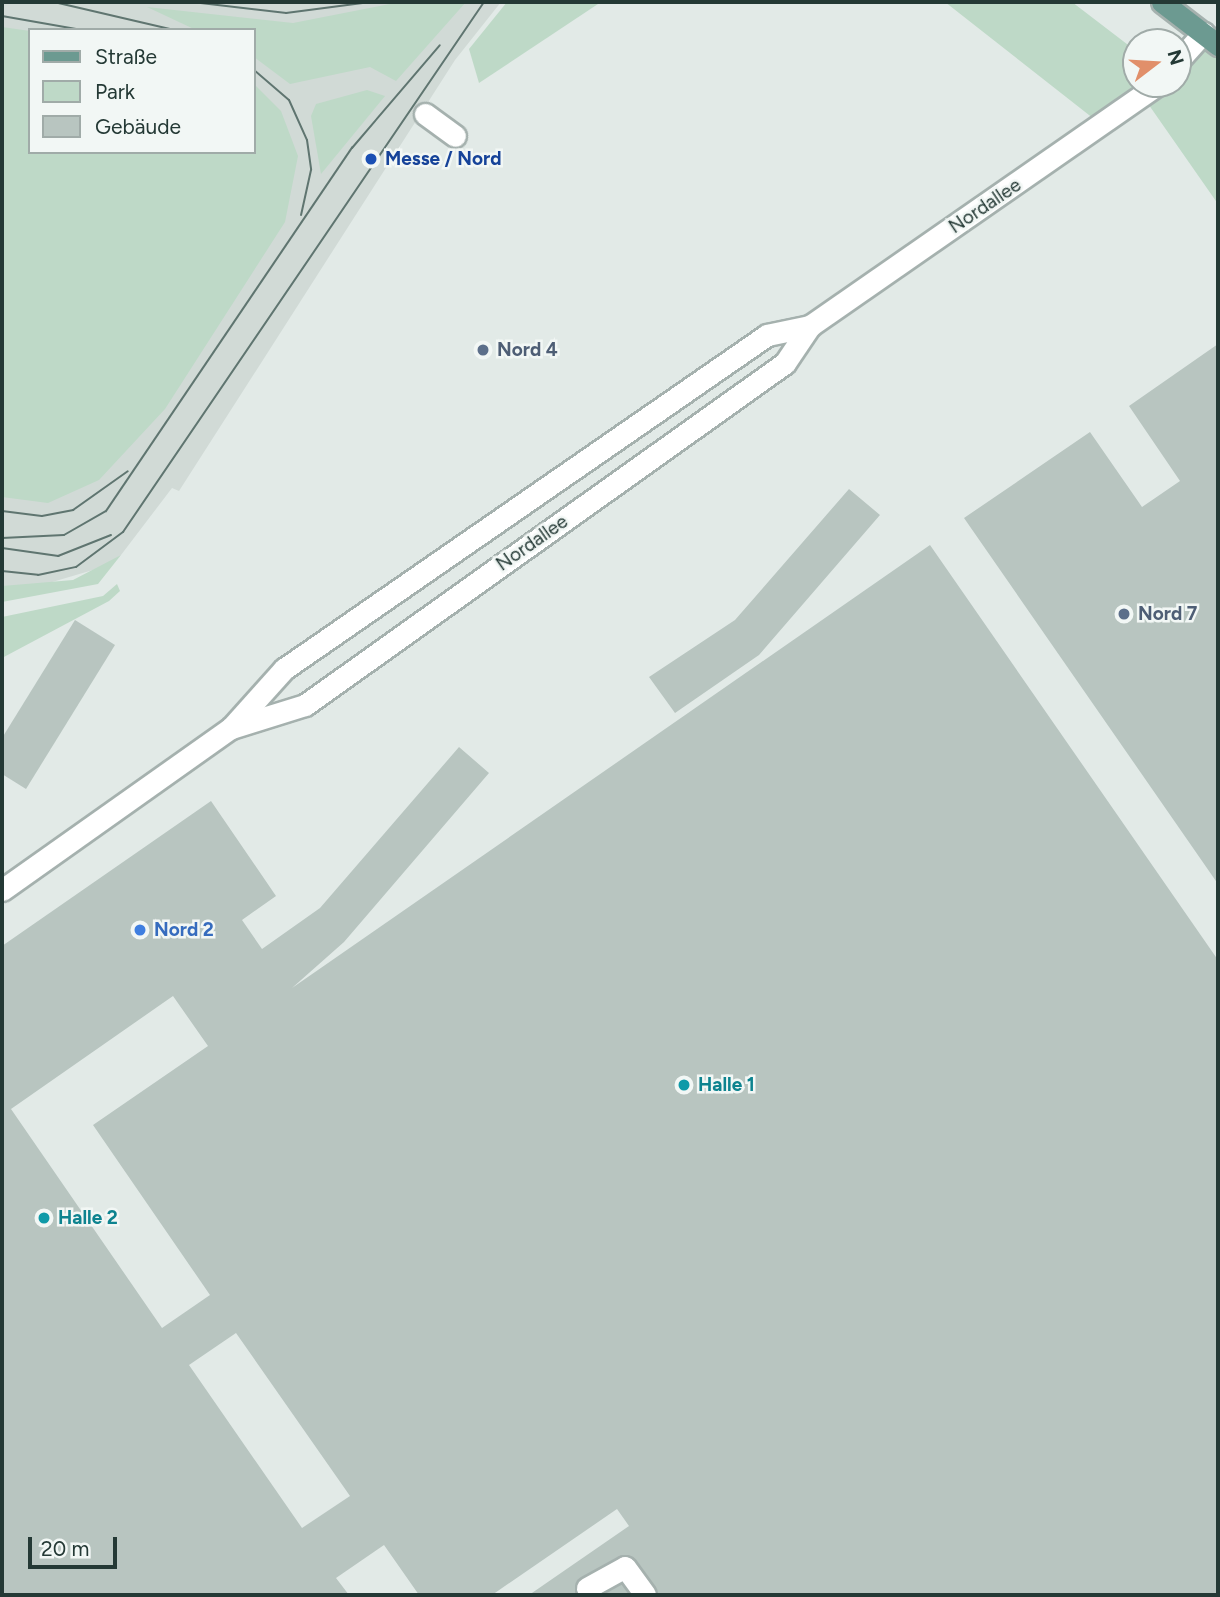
<!DOCTYPE html>
<html>
<head>
<meta charset="utf-8">
<style>
  body { margin:0 }
  #map { position:relative; width:1220px; height:1597px; overflow:hidden; background:#e2eae7; font-family:Figtree,sans-serif }
  div>[style] { position:absolute }
  [style*='--x'] { left:calc(var(--x)*1px); top:calc(var(--y)*1px); width:calc(var(--w)*1px); rotate:calc(var(--a)*1deg) }
  .built>* { inset:0; background:#d1dad6 }
  .green>* { inset:0; background:#bed9c7 }
  .building>* { inset:0; background:#b8c5c0 }
  .roads { filter:drop-shadow(2px 0 #a5b1ae) drop-shadow(-2px 0 #a5b1ae) drop-shadow(0 2px #a5b1ae) drop-shadow(0 -2px #a5b1ae) }
  .minor>* { height:21px; margin:-10.5px; padding:0 10.5px; transform-origin:10.5px; border-radius:10.5px; background:#fff }
  .major>* { height:21px; margin:-10.5px; padding:0 10.5px; transform-origin:10.5px; border-radius:10.5px; background:#6c9a91 }
  .tram>* { height:2px; margin:-1px; padding:0 1px; transform-origin:1px; border-radius:1px; background:#5f7570 }
  .dots>* { width:19px; height:19px; translate:-50% -50%; box-sizing:border-box; border:4px solid #f2f7f5; border-radius:50% }
  span { translate:-50% -50%; white-space:nowrap; text-align:center; line-height:1.15; -webkit-text-stroke:5px #f2f7f5; paint-order:stroke }
  .transit-label { font-size:19px; color:#164399; font-weight:700 }
  .left { translate:0 -50%; text-align:left }
  .street-label { font-size:19px; color:#243935 }
  .service-label { font-size:19px; color:#4e5e75; font-weight:700 }
  .shop-label { font-size:19px; color:#366cbe; font-weight:700 }
  .culture-label { font-size:19px; color:#0d838f; font-weight:700 }
  .frame { position:absolute; inset:0; border:4px solid #243935; pointer-events:none }
  .legend { position:absolute; left:28px; top:28px; width:228px; height:126px; box-sizing:border-box; background:#f2f7f5; border:2px solid #a0aba8; margin:0; padding:9px 12px; list-style:none; font-size:21px; color:#243935 }
  .legend li { display:flex; align-items:center; gap:14px; height:35px }
  .legend b { width:35px; border:2px solid #a0aba8 }
  .north { position:absolute; left:1122px; top:28px; width:70px; height:70px; box-sizing:border-box; background:#f2f7f5; border:2px solid #a0aba8; border-radius:50%; rotate:73deg; font-size:19px; font-weight:700; line-height:28px; text-align:center; color:#243935 }
  .north::after { content:''; display:block; margin:auto; width:24px; height:32px; background:#e18f6a; clip-path:polygon(50% 0,100% 100%,50% 72%,0 100%) }
  .scale { position:absolute; left:28px; top:1537px; width:89px; height:32px; box-sizing:border-box; border:4px solid #243935; border-top:0; padding-left:9px; font-size:21px; line-height:24px; white-space:nowrap; color:#243935; -webkit-text-stroke:5px #f2f7f5; paint-order:stroke }
</style>
</head>
<body>
<div id="map">
  <div class="built">
    <i style="clip-path:polygon(evenodd,2px 2px,501px 2px,455px 60px,179px 491px,172px 488px,121px 555px,103px 567px,32px 588px,2px 586px,2px 2px,30px 30px,254px 30px,254px 152px,30px 152px,30px 30px)"></i>
  </div>
  <div class="green">
    <i style="clip-path:polygon(400px 2px,466px 2px,396px 81px,370px 67px,290px 84px,254px 57px,254px 30px,196px 30px,147px 7px,293px 23px)"></i>
    <i style="clip-path:polygon(507px 2px,601px 2px,479px 83px,469px 49px)"></i>
    <i style="clip-path:polygon(945px 2px,1072px 2px,1136px 51px,1136px 84px,1178px 84px,1178px 61px,1203px 33px,1218px 45px,1218px 204px,1144px 98px,1103px 126px)"></i>
    <i style="clip-path:polygon(2px 27px,30px 31px,30px 152px,254px 152px,254px 84px,281px 111px,298px 156px,285px 222px,165px 409px,99px 480px,48px 503px,2px 497px)"></i>
    <i style="clip-path:polygon(367px 90px,385px 96px,321px 174px,311px 116px,316px 104px)"></i>
    <i style="clip-path:polygon(121px 555px,98px 584px,2px 602px,2px 586px,73px 580px)"></i>
    <i style="clip-path:polygon(117px 584px,120px 591px,109px 601px,2px 658px,2px 617px,103px 596px)"></i>
  </div>
  <div class="building">
    <i style="clip-path:polygon(1218px 344px,1217px 613px,1218px 884px,964px 518px,1090px 432px,1142px 507px,1180px 481px,1129px 406px)"></i>
    <i style="clip-path:polygon(849px 489px,880px 515px,759px 655px,675px 713px,649px 677px,735px 620px)"></i>
    <i style="clip-path:polygon(evenodd,930px 545px,1218px 960px,1218px 1595px,529px 1595px,629px 1526px,617px 1509px,492px 1595px,419px 1595px,384px 1545px,336px 1578px,349px 1595px,2px 1595px,2px 946px,211px 801px,276px 896px,242px 920px,262px 949px,320px 908px,459px 747px,489px 773px,344px 942px,292px 988px,930px 545px,173px 996px,208px 1046px,93px 1125px,210px 1295px,162px 1328px,11px 1109px,173px 996px,930px 545px,236px 1333px,350px 1496px,302px 1528px,189px 1365px,236px 1333px)"></i>
    <i style="clip-path:polygon(75px 620px,115px 645px,26px 789px,2px 774px,2px 738px)"></i>
  </div>
  <div class="roads">
    <div class="minor">
      <i style="--x:1178;--y:61;--w:38;--a:-48"></i>
      <i style="--x:425;--y:114;--w:37;--a:36"></i>
      <i style="--x:231;--y:728;--w:77;--a:-17.3"></i>
      <i style="--x:305;--y:705;--w:589;--a:-35.47"></i>
      <i style="--x:785;--y:363;--w:45;--a:-56"></i>
      <i style="--x:810;--y:326;--w:424;--a:-34.8"></i>
      <i style="--x:2;--y:890;--w:281;--a:-35.3"></i>
      <i style="--x:231;--y:728;--w:79;--a:-48.1"></i>
      <i style="--x:284;--y:669;--w:587;--a:-34.66"></i>
      <i style="--x:767;--y:335;--w:44;--a:-11.8"></i>
      <i style="--x:587;--y:1588;--w:43;--a:-28.9"></i>
      <i style="--x:625;--y:1567;--w:34;--a:54"></i>
    </div>
    <div class="major">
      <i style="--x:1162;--y:2;--w:71;--a:37.5"></i>
    </div>
  </div>
  <div class="tram">
    <i style="--x:54;--y:2;--w:119;--a:13.1"></i>
    <i style="--x:192;--y:2;--w:95;--a:6.7"></i>
    <i style="--x:286;--y:13;--w:85;--a:-7.5"></i>
    <i style="--x:2;--y:16;--w:81;--a:9.9"></i>
    <i style="--x:254;--y:70;--w:46;--a:40.6"></i>
    <i style="--x:289;--y:100;--w:44;--a:65.8"></i>
    <i style="--x:307;--y:140;--w:30;--a:82"></i>
    <i style="--x:311;--y:170;--w:46;--a:102.5"></i>
    <i style="--x:2;--y:511;--w:40;--a:7.1"></i>
    <i style="--x:42;--y:516;--w:32;--a:-11"></i>
    <i style="--x:73;--y:510;--w:67;--a:-35.3"></i>
    <i style="--x:2;--y:538;--w:62;--a:-2.8"></i>
    <i style="--x:64;--y:535;--w:48;--a:-29.7"></i>
    <i style="--x:106;--y:511;--w:439;--a:-55.9"></i>
    <i style="--x:352;--y:148;--w:135;--a:-49.5"></i>
    <i style="--x:2;--y:548;--w:57;--a:8.1"></i>
    <i style="--x:58;--y:556;--w:57;--a:-21.6"></i>
    <i style="--x:2;--y:571;--w:36;--a:6"></i>
    <i style="--x:38;--y:575;--w:39;--a:-12"></i>
    <i style="--x:76;--y:567;--w:59;--a:-36.7"></i>
    <i style="--x:123;--y:532;--w:641;--a:-55.74"></i>
  </div>
  <div class="dots">
    <i style="left:371px;top:159px;background:#1a4fb4"></i>
    <i style="left:483px;top:350px;background:#5c6f8a"></i>
    <i style="left:1124px;top:614px;background:#5c6f8a"></i>
    <i style="left:140px;top:930px;background:#3f7fe0"></i>
    <i style="left:684px;top:1085px;background:#0f9aa8"></i>
    <i style="left:44px;top:1218px;background:#0f9aa8"></i>
  </div>
  <div class="transit-label">
    <span class="left" style="left:385px;top:159px">Messe / Nord</span>
  </div>
  <div class="street-label">
    <span style="left:985px;top:206px;rotate:-34deg">Nordallee</span>
    <span style="left:532px;top:543px;rotate:-35deg">Nordallee</span>
  </div>
  <div class="service-label">
    <span class="left" style="left:497px;top:350px">Nord 4</span>
    <span class="left" style="left:1138px;top:614px">Nord 7</span>
  </div>
  <div class="shop-label">
    <span class="left" style="left:154px;top:930px">Nord 2</span>
  </div>
  <div class="culture-label">
    <span class="left" style="left:698px;top:1085px">Halle 1</span>
    <span class="left" style="left:58px;top:1218px">Halle 2</span>
  </div>
  <div class="frame"></div>
  <ul class="legend">
  <li><b style="height:9px;background:#6c9a91"></b>Straße</li>
  <li><b style="height:19px;background:#bed9c7"></b>Park</li>
  <li><b style="height:19px;background:#b8c5c0"></b>Gebäude</li>
  </ul>
  <div class="north">N</div>
  <div class="scale">20 m</div>
</div>
</body>
</html>
